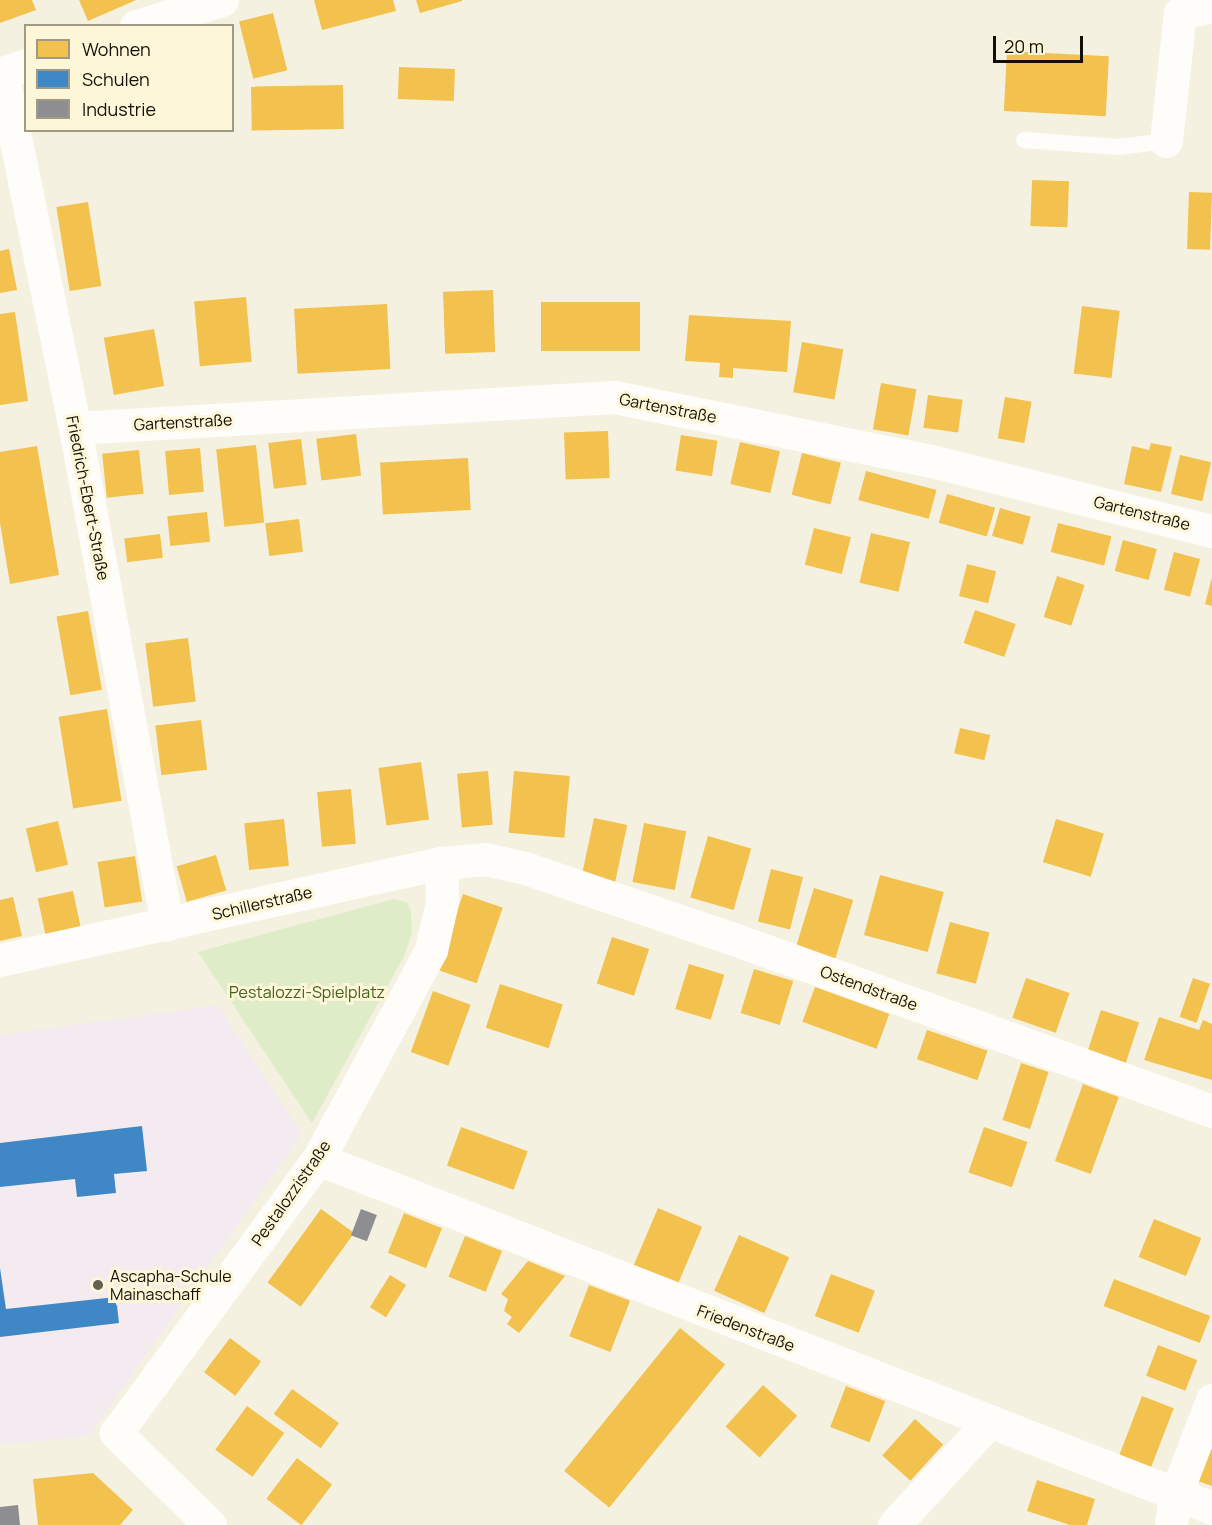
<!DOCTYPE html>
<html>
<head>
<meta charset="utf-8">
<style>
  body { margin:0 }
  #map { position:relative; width:1212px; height:1525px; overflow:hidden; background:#f5f1e0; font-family:Manrope,sans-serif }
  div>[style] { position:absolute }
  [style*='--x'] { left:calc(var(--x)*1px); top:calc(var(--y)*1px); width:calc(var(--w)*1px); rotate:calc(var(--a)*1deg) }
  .education>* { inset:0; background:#f3ebef }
  .green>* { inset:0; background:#deecc7 }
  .homes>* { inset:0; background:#f2c14e; transform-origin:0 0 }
  .schools>* { inset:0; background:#3f88c5 }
  .industry>* { inset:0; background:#8d8d92; transform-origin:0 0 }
  .lane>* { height:16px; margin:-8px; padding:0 8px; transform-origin:8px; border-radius:8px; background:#fefdfa }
  .street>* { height:33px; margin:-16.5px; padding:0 16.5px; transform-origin:16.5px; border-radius:16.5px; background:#fefdfa }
  .secondary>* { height:33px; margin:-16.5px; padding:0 16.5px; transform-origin:16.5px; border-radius:16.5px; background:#fefdfa }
  .dots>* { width:16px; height:16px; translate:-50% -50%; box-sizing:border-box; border:3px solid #fdf6d8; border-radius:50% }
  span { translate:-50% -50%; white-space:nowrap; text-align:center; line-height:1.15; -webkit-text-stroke:6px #fdf6d8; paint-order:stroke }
  .street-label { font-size:16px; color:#131107 }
  .park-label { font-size:16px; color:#43611c }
  .poi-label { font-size:16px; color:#131107 }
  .left { translate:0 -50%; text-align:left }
  .legend { position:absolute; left:24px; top:24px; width:210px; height:108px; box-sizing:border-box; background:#fdf6d8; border:2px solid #9f9a84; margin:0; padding:8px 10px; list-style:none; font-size:18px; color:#131107 }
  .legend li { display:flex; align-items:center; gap:12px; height:30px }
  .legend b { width:30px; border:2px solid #9f9a84 }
  .scale { position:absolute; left:993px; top:36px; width:90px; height:27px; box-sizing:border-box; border:3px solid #131107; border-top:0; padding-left:8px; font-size:18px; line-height:21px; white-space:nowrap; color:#131107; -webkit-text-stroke:4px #fdf6d8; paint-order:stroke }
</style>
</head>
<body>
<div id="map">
  <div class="education">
    <i style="clip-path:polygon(218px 1005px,302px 1134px,89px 1436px,0 1445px,0 1035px)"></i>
  </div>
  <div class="green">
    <i style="clip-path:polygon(394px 899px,407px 902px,411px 911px,412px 933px,404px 956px,312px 1123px,198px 952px)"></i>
  </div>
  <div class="homes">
    <i style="clip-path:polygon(0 0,32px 0,36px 10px,0 23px)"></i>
    <i style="clip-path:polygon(79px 0,136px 0,88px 21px)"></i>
    <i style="clip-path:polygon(314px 0,393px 0,396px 11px,322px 30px)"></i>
    <i style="clip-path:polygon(416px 0,462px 0,462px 1px,420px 13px)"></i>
    <i style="left:273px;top:13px;width:59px;height:35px;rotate:76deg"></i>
    <i style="left:1007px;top:51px;width:102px;height:60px;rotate:3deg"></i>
    <i style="left:399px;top:67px;width:56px;height:32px;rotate:2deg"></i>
    <i style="left:343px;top:85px;width:44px;height:92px;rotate:89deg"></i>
    <i style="left:1032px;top:180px;width:37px;height:46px;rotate:2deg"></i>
    <i style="left:1189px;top:192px;width:23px;height:57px;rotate:2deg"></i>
    <i style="left:88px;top:202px;width:85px;height:32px;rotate:81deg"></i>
    <i style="clip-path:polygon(9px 249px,17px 290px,0 293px,0 251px)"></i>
    <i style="left:493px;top:290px;width:62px;height:50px;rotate:88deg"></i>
    <i style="left:246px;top:297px;width:65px;height:52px;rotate:85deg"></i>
    <i style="left:541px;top:302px;width:99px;height:49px"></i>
    <i style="left:387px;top:304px;width:65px;height:93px;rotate:87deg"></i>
    <i style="left:1082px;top:306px;width:38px;height:68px;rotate:7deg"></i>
    <i style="clip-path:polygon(15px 312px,28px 401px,0 405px,0 314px)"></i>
    <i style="clip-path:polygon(689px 315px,791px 321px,787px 372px,733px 368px,733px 378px,719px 377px,720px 363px,685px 361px)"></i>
    <i style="left:154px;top:329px;width:58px;height:51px;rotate:80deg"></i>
    <i style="left:802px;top:342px;width:42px;height:51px;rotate:10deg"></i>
    <i style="left:881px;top:383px;width:36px;height:47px;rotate:10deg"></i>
    <i style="left:928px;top:395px;width:35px;height:33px;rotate:8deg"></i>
    <i style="left:1005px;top:397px;width:27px;height:42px;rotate:10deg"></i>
    <i style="left:608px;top:431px;width:47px;height:44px;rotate:88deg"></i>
    <i style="left:356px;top:434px;width:42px;height:40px;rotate:83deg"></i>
    <i style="left:681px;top:435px;width:37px;height:36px;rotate:9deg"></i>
    <i style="left:301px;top:439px;width:46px;height:33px;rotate:83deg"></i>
    <i style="left:740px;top:442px;width:41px;height:43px;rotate:13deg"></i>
    <i style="clip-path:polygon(1151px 443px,1172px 447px,1161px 492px,1124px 484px,1132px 446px,1149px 450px)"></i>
    <i style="left:256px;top:445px;width:78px;height:40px;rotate:84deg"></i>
    <i style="clip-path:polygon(37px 446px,59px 575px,10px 584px,0 523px,0 452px)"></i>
    <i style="left:200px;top:448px;width:44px;height:35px;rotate:85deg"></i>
    <i style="left:139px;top:450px;width:44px;height:37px;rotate:84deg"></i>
    <i style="left:802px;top:453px;width:40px;height:43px;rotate:14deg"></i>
    <i style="left:1180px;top:455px;width:32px;height:40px;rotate:13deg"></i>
    <i style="left:468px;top:458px;width:52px;height:88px;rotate:87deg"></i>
    <i style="left:866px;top:471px;width:73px;height:30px;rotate:15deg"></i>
    <i style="left:947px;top:494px;width:50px;height:30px;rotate:16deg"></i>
    <i style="left:1000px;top:508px;width:32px;height:29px;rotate:16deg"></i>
    <i style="left:207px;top:512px;width:30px;height:40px;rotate:84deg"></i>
    <i style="left:299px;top:519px;width:33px;height:34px;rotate:83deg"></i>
    <i style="left:1058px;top:523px;width:55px;height:30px;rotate:14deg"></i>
    <i style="left:814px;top:528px;width:38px;height:38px;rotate:14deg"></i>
    <i style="left:871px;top:533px;width:40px;height:51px;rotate:13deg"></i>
    <i style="left:160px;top:534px;width:24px;height:36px;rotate:83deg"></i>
    <i style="left:1123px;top:540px;width:35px;height:32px;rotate:15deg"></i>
    <i style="left:1174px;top:552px;width:27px;height:39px;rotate:15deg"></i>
    <i style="left:967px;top:564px;width:30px;height:33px;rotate:14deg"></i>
    <i style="left:1057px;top:576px;width:29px;height:43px;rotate:18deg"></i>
    <i style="clip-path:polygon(1212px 577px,1212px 606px,1205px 604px)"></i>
    <i style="left:975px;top:610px;width:43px;height:35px;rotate:19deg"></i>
    <i style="left:88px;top:611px;width:80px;height:32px;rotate:80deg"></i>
    <i style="left:188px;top:638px;width:64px;height:43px;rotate:83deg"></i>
    <i style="left:107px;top:709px;width:93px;height:49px;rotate:81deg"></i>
    <i style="left:201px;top:720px;width:50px;height:46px;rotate:83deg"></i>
    <i style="left:960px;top:728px;width:31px;height:26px;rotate:13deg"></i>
    <i style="left:421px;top:762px;width:58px;height:43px;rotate:82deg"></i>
    <i style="left:488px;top:771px;width:54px;height:31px;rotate:85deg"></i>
    <i style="left:514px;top:771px;width:56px;height:62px;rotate:5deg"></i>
    <i style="left:351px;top:789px;width:55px;height:34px;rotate:85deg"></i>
    <i style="left:594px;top:818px;width:34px;height:60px;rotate:12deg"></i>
    <i style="left:284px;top:819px;width:47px;height:40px;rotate:84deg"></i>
    <i style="left:1056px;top:819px;width:50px;height:45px;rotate:17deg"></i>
    <i style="left:58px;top:821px;width:45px;height:33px;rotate:77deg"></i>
    <i style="left:644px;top:823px;width:43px;height:60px;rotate:11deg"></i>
    <i style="left:708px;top:836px;width:45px;height:64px;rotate:16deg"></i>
    <i style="left:216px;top:855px;width:37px;height:41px;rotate:74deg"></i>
    <i style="left:135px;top:856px;width:46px;height:38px;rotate:81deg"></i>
    <i style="left:771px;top:869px;width:33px;height:54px;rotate:14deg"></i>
    <i style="left:880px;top:875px;width:66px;height:62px;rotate:15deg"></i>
    <i style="left:814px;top:888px;width:41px;height:63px;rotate:17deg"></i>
    <i style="left:73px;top:891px;width:38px;height:36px;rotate:78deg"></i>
    <i style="left:463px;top:894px;width:42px;height:80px;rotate:19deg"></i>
    <i style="clip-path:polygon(13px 897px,22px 936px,0 941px,0 900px)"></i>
    <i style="left:950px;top:922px;width:41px;height:53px;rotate:15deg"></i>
    <i style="left:612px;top:937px;width:39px;height:49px;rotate:18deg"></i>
    <i style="left:689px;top:964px;width:37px;height:47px;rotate:17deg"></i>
    <i style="left:754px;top:969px;width:41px;height:46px;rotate:17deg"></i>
    <i style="left:1026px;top:978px;width:46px;height:42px;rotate:19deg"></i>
    <i style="left:1193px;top:978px;width:18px;height:41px;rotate:19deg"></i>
    <i style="left:500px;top:984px;width:66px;height:46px;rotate:18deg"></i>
    <i style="left:815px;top:987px;width:79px;height:37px;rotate:20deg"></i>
    <i style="left:433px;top:991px;width:40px;height:65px;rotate:20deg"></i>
    <i style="left:1101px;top:1010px;width:40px;height:45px;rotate:18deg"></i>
    <i style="clip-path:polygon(1159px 1017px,1199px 1030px,1203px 1020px,1212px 1024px,1212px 1080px,1144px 1060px)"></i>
    <i style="left:927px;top:1030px;width:64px;height:31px;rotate:19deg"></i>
    <i style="left:1021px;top:1063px;width:29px;height:60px;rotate:18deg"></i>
    <i style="left:1083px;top:1084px;width:38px;height:82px;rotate:20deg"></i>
    <i style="left:461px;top:1127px;width:71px;height:41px;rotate:20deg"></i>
    <i style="left:984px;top:1127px;width:46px;height:48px;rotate:19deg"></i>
    <i style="left:658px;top:1208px;width:48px;height:63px;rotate:23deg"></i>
    <i style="left:321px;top:1209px;width:41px;height:91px;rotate:36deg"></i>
    <i style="left:404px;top:1213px;width:41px;height:43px;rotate:22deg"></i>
    <i style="left:1154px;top:1219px;width:51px;height:41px;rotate:22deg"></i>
    <i style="left:739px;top:1235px;width:55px;height:61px;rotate:24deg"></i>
    <i style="left:465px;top:1236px;width:40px;height:44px;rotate:22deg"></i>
    <i style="clip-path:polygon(528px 1261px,565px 1276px,519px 1333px,507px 1324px,512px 1317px,504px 1311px,508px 1299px,501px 1294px)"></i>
    <i style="left:831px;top:1274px;width:47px;height:45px;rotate:21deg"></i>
    <i style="left:390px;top:1275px;width:19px;height:38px;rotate:32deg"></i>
    <i style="left:1114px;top:1279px;width:103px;height:29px;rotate:21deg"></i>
    <i style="left:589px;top:1285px;width:44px;height:55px;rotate:21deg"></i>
    <i style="left:680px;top:1328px;width:58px;height:184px;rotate:39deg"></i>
    <i style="left:230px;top:1338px;width:39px;height:43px;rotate:37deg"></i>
    <i style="left:1158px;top:1345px;width:42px;height:33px;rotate:21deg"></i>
    <i style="left:763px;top:1385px;width:46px;height:56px;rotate:42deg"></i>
    <i style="left:846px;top:1386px;width:42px;height:44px;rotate:21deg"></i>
    <i style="left:292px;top:1389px;width:58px;height:31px;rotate:36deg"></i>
    <i style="left:1142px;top:1396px;width:34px;height:70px;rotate:21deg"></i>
    <i style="left:247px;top:1406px;width:46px;height:54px;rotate:36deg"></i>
    <i style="left:915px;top:1419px;width:38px;height:49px;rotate:42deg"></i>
    <i style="clip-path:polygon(1212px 1446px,1212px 1486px,1198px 1481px)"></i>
    <i style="left:297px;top:1458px;width:44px;height:51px;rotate:37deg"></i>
    <i style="clip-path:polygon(93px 1473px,133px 1510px,120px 1525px,38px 1525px,33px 1479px)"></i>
    <i style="clip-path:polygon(1037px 1480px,1095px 1499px,1087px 1525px,1070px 1525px,1027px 1511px)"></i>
  </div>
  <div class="schools">
    <i style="clip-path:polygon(142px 1126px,147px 1171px,114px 1174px,116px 1193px,77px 1197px,75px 1179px,0 1187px,0 1143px)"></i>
    <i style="clip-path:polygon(0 1268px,6px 1309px,116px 1297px,119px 1323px,0 1337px)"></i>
  </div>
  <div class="industry">
    <i style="left:361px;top:1209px;width:17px;height:28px;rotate:21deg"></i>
    <i style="clip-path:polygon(18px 1505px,20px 1525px,0 1525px,0 1507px)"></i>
  </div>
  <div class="lane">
    <i style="--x:1024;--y:140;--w:94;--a:4.3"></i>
    <i style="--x:1118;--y:147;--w:48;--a:-7.1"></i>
  </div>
  <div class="street">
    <i style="--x:2;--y:73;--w:362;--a:78.4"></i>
    <i style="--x:75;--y:428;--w:505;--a:79.51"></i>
    <i style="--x:1166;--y:141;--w:129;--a:-83.8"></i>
    <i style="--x:1180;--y:13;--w:33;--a:-12"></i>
    <i style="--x:75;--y:428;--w:540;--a:-3.29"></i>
    <i style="--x:614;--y:397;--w:323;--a:11.4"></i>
    <i style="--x:931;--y:461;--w:290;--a:14"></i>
    <i style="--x:0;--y:960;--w:452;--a:-12.4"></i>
    <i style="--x:441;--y:863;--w:44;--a:-5.2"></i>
    <i style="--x:485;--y:859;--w:41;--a:12.7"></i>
    <i style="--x:525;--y:868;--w:218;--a:18.8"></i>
    <i style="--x:731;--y:938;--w:511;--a:19.78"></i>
    <i style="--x:318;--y:1159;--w:960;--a:21.32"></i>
    <i style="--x:210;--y:1525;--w:132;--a:-135.6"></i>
    <i style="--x:116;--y:1433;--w:340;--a:-53.6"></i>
    <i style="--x:318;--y:1159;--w:238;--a:-61.6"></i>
    <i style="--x:431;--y:950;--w:49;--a:-77.1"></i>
    <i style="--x:442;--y:902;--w:39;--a:-91"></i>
    <i style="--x:894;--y:1525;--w:139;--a:-47.3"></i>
    <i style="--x:1171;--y:1525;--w:29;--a:-82"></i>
    <i style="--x:1175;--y:1496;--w:103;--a:-68.9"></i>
  </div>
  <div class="secondary">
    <i style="--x:136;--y:26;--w:90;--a:-16.8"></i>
    <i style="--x:0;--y:74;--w:28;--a:-19"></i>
  </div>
  <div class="dots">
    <i style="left:98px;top:1285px;background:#625f53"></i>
  </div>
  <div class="street-label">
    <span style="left:668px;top:408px;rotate:11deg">Gartenstraße</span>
    <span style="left:183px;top:422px;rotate:-3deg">Gartenstraße</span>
    <span style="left:88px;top:498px;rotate:79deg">Friedrich-Ebert-Straße</span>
    <span style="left:1142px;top:513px;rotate:14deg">Gartenstraße</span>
    <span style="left:262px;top:903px;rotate:-13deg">Schillerstraße</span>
    <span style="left:869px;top:988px;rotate:20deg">Ostendstraße</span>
    <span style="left:291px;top:1193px;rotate:-55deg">Pestalozzistraße</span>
    <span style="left:746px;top:1328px;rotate:21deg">Friedenstraße</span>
  </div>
  <div class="park-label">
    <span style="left:307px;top:992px">Pestalozzi-Spielplatz</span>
  </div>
  <div class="poi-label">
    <span class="left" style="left:110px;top:1285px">Ascapha-Schule<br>Mainaschaff</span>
  </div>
  <ul class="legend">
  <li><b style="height:16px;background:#f2c14e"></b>Wohnen</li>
  <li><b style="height:16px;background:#3f88c5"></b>Schulen</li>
  <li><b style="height:16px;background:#8d8d92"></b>Industrie</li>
  </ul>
  <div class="scale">20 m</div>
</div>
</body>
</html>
